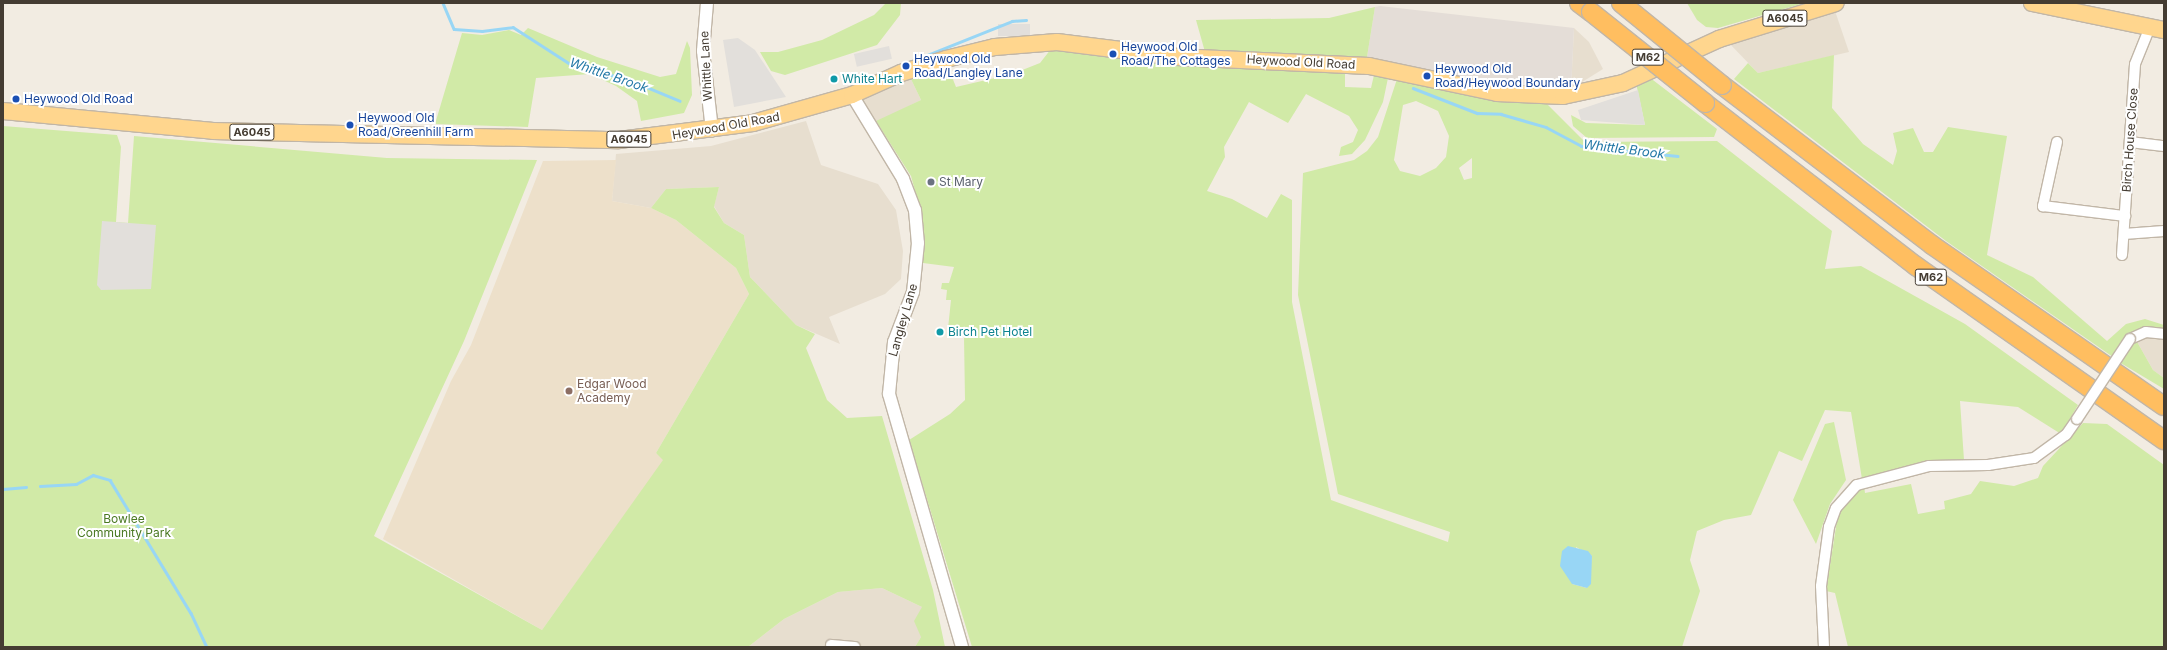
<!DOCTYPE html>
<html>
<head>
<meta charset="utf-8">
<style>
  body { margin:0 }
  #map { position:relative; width:2167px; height:650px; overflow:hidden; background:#f2ece2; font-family:Inter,sans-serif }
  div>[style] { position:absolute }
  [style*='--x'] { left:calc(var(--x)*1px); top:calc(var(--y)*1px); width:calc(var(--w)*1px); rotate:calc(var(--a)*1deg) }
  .residential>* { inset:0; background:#e7decf }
  .industrial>* { inset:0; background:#e4ddd7 }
  .education>* { inset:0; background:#ede0ca }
  .green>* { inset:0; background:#d1eaa7 }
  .parking>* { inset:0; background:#e2dfdb; transform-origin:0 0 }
  .water>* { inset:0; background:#98d6f5 }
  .stream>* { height:2.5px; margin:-1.25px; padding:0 1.25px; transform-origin:1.25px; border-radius:1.25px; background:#98d6f5 }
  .roads { filter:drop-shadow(1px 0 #c1b6a7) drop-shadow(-1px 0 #c1b6a7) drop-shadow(0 1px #c1b6a7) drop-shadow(0 -1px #c1b6a7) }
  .minor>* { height:10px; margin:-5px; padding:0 5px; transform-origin:5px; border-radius:5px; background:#fff }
  .tertiary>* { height:12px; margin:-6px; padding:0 6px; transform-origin:6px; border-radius:6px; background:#fff }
  .primary>* { height:16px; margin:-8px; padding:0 8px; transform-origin:8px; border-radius:8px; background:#ffd68e }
  .motorway>* { height:18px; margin:-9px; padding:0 9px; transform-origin:9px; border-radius:9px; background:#ffbe60 }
  .bridges { filter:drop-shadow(1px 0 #c1b6a7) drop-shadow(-1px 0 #c1b6a7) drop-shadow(0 1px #c1b6a7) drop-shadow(0 -1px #c1b6a7) }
  .minor-bridge>* { height:10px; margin:-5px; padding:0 5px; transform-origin:5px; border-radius:5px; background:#fff }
  .motorway-bridge>* { height:18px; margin:-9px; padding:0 9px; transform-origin:9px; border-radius:9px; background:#ffbe60 }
  .dots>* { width:11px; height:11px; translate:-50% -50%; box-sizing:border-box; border:2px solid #fff; border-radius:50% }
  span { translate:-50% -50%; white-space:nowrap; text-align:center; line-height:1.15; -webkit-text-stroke:4px #fff; paint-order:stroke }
  .shield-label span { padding:1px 3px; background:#fff; border:1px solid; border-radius:3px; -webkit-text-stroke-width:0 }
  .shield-label { font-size:11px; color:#443c32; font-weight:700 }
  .transit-label { font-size:12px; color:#164399 }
  .left { translate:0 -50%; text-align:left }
  .street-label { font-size:12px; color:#443c32 }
  .culture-label { font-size:12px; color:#0d838f }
  .worship-label { font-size:12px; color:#5b616d }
  .education-label { font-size:12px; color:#785e54 }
  .park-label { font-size:12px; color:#4a7922 }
  .water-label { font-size:13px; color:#2378a6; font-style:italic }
  .frame { position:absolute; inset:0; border:4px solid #443c32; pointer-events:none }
</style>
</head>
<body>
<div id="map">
  <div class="residential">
    <i style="clip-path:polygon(1834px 8px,1849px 52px,1758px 73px,1726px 40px)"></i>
    <i style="clip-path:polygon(1574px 28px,1589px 42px,1603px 69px,1571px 89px)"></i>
    <i style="clip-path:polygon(910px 77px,921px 100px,873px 124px,857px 96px)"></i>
    <i style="clip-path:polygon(806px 121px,821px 165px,878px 184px,896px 210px,903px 251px,901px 279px,885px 294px,829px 317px,840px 344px,796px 325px,750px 277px,744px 235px,724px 223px,714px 206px,719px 187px,666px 189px,651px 208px,612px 201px,616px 154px,711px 146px)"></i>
    <i style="clip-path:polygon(2145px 335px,2164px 338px,2164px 378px,2153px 370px,2136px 340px)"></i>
    <i style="clip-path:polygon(882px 588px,922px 607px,921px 637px,915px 647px,748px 647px,784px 619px,838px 592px)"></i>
  </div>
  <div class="industrial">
    <i style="clip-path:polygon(1380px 6px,1574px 28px,1571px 89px,1470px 84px,1367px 57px,1375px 7px)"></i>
  </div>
  <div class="education">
    <i style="clip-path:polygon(616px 160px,612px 201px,651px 208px,676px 220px,736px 268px,749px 294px,656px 453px,664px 460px,542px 630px,383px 539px,451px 381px,471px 345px,543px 161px)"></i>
  </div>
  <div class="green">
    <i style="clip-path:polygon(886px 3px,901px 3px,900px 15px,877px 45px,785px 75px,771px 71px,760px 52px,778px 52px,822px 40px,874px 15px)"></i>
    <i style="clip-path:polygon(1687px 3px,1795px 3px,1801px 4px,1718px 28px,1706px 27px,1697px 20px)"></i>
    <i style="clip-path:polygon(1375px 7px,1367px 57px,1205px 52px,1196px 20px,1329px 18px)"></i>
    <i style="clip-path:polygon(528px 28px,597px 57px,660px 77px,676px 74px,687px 41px,690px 48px,692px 95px,684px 113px,641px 121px,637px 101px,616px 86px,590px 74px,536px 78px,528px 127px,435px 124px,462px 33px,482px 35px,509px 30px,521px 35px)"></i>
    <i style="clip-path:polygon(evenodd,1051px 49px,1345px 70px,1345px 87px,1371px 88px,1374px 75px,1388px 78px,1383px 102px,1365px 140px,1352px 154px,1339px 156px,1341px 147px,1353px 142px,1358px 130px,1349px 116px,1306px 94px,1288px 123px,1249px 102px,1224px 147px,1225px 157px,1207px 191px,1232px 199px,1267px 218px,1281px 194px,1292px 200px,1292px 302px,1331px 500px,1448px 542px,1450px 532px,1338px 494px,1298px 295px,1303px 173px,1354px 160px,1367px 151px,1378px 137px,1397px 79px,1546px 103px,1585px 142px,1717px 141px,1832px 231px,1825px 269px,1861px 266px,1965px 324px,2078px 405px,2061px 434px,2018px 407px,1960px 401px,1964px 460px,1899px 469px,1862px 479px,1851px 412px,1825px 410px,1802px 461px,1779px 451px,1751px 515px,1724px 520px,1697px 531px,1690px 560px,1700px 591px,1682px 647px,972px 647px,909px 440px,950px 414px,965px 400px,964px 337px,947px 338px,951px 300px,946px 300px,947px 290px,941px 289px,942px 283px,949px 283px,954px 267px,923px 263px,920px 209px,911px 176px,876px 121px,921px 100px,910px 77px,948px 67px,956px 87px,1012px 74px,1040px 63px,1051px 49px,1416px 101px,1438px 111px,1449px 136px,1446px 157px,1436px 168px,1420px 176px,1400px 171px,1394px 160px,1403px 105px,1416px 101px,1051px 49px,1472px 158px,1472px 178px,1464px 180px,1459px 168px,1472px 158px,1051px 49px,1576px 547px,1592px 556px,1587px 588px,1572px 584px,1576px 547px)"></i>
    <i style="clip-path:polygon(1834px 55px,1832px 108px,1863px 144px,1893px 165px,1897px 151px,1893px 133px,1913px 128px,1924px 152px,1933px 152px,1948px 127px,2007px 136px,1987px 255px,2033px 277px,2107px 341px,2126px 324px,2145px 319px,2164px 325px,2164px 330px,2137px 329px,2113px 357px,1946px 241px,1734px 79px,1748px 63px,1758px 73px)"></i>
    <i style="clip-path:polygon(1649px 77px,1717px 129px,1714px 137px,1587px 138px,1573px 126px,1571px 115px,1586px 123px,1645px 125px,1636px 83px)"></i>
    <i style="clip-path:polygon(3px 126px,117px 135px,121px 147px,116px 222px,102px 221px,156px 225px,128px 223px,134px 136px,387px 158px,537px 160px,464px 341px,374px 536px,542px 630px,663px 460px,656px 453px,749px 294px,736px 268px,676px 220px,651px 208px,666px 189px,719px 187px,714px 207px,724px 223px,744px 235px,750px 277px,796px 325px,815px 334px,806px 348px,827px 400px,847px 418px,882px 416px,933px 590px,945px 647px,915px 647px,921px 637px,914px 621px,922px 607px,882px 588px,838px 592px,784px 619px,748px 647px,3px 647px)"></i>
    <i style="clip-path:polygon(2136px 340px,2153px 370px,2164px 378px,2164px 389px,2119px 362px)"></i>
    <i style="clip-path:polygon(1834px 422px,1846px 480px,1830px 504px,1816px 544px,1793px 500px,1825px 424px)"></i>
    <i style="clip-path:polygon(2083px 423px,2107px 424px,2164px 465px,2164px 647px,1848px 647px,1835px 593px,1826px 591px,1838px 514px,1852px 496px,1864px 486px,1865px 493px,1911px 484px,1918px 514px,1945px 509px,1944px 501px,1971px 494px,1980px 481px,2014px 486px,2038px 478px,2043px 466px)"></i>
  </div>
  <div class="parking">
    <i style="left:1030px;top:24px;width:12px;height:32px;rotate:90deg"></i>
    <i style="clip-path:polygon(738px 38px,755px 50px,786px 97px,734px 107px,723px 40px)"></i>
    <i style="left:889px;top:46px;width:13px;height:36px;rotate:77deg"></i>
    <i style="clip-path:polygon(1638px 90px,1645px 125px,1581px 120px,1578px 110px)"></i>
    <i style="clip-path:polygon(102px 221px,156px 225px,151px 289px,101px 290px,97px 285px)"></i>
  </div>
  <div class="water">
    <i style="clip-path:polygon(1568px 546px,1588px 551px,1592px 556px,1591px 584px,1587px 588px,1572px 584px,1560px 566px,1562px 551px)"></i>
  </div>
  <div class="stream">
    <i style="--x:443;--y:3;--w:28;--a:67"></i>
    <i style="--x:454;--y:29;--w:28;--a:4"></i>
    <i style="--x:482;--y:31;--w:31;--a:-7"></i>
    <i style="--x:513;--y:27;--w:70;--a:32.8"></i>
    <i style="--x:572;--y:65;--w:57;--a:14.3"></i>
    <i style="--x:627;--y:79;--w:57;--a:22.5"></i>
    <i style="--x:910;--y:62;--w:110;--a:-21.9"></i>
    <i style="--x:1012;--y:21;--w:14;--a:-4"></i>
    <i style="--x:1413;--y:88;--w:69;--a:21.3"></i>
    <i style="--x:1477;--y:113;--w:24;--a:2"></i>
    <i style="--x:1501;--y:114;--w:47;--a:16.1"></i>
    <i style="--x:1546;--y:127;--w:40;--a:28"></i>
    <i style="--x:1581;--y:146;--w:97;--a:5.9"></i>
    <i style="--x:40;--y:486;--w:36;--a:-3"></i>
    <i style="--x:76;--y:484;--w:19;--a:-28"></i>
    <i style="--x:93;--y:475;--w:18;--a:16"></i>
    <i style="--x:110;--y:480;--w:156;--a:58.7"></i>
    <i style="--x:191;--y:613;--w:38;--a:65"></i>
    <i style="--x:3;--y:489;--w:23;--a:-5"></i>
  </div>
  <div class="roads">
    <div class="minor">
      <i style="--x:2057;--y:142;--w:66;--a:102.3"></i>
      <i style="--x:2043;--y:206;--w:83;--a:7"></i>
      <i style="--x:2130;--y:142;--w:34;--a:7"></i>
      <i style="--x:2124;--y:234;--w:40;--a:-4.3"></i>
      <i style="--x:2122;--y:255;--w:191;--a:-86.1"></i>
      <i style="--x:2135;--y:64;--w:40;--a:-68"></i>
      <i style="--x:2130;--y:339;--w:17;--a:-24"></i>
      <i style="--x:2146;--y:332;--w:18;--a:6"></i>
      <i style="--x:831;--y:645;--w:24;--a:5"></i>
      <i style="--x:1824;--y:647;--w:61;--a:-92.8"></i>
      <i style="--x:1821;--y:586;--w:60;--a:-82.3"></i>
      <i style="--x:1829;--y:527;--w:20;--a:-70"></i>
      <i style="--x:1836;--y:508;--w:31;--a:-48"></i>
      <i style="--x:1857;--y:485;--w:74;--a:-14.8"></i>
      <i style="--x:1929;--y:466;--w:59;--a:-1"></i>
      <i style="--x:1988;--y:465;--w:47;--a:-8.7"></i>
      <i style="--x:2034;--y:458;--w:39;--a:-36"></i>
      <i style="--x:2066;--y:435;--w:19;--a:-55"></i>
    </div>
    <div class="tertiary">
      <i style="--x:707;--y:3;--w:48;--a:94.8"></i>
      <i style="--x:703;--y:51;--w:80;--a:83.5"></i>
      <i style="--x:852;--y:95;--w:98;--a:58.7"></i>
      <i style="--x:903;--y:179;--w:33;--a:69"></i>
      <i style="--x:915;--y:210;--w:33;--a:85"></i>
      <i style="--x:918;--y:243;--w:49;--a:95.8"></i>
      <i style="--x:913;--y:292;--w:53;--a:110.8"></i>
      <i style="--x:894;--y:342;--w:52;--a:95.5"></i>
      <i style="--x:889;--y:394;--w:263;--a:73.9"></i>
    </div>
    <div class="primary">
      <i style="--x:2032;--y:3;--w:135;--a:11.6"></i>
      <i style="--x:3;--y:111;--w:211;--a:5.4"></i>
      <i style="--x:213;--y:131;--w:406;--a:1.3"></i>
      <i style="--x:619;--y:140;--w:135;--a:-7.2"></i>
      <i style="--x:753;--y:123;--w:103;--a:-15.8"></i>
      <i style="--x:852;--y:95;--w:54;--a:-24.2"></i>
      <i style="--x:901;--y:73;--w:47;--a:-17.3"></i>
      <i style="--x:946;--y:59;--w:50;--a:-13.8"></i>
      <i style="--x:995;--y:47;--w:62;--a:-4.6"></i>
      <i style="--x:1057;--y:42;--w:121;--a:7.1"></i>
      <i style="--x:1177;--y:57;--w:192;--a:2.7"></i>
      <i style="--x:1369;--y:66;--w:131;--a:11.9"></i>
      <i style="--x:1497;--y:93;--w:66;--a:2.6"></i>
      <i style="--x:1563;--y:96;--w:61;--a:-12.2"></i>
      <i style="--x:1623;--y:83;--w:106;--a:-24.6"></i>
      <i style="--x:1719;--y:39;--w:122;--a:-17.1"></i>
    </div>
    <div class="motorway">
      <i style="--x:1579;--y:3;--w:15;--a:37"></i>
      <i style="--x:1722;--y:85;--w:264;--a:37.3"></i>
      <i style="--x:1932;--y:245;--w:282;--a:34.8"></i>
      <i style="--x:1705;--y:103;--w:267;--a:37.7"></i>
      <i style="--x:1916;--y:266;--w:303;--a:35.1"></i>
    </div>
  </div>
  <div class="bridges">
    <div class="minor-bridge">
      <i style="--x:2077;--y:419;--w:96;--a:-56.5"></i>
    </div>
    <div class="motorway-bridge">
      <i style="--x:1621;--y:3;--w:130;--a:39.1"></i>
      <i style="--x:1591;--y:12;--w:146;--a:38.6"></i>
    </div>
  </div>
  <div class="dots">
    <i style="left:1113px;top:54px;background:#1a4fb4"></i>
    <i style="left:906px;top:66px;background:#1a4fb4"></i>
    <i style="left:1427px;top:76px;background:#1a4fb4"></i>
    <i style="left:834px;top:79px;background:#0f9aa8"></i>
    <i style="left:16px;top:99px;background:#1a4fb4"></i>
    <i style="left:350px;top:125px;background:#1a4fb4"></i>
    <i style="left:931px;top:182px;background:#6b7280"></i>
    <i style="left:940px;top:332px;background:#0f9aa8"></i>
    <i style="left:569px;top:391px;background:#8d6e63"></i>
  </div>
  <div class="shield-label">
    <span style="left:1785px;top:18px">A6045</span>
    <span style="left:1648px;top:57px">M62</span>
    <span style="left:252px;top:132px">A6045</span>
    <span style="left:629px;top:139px">A6045</span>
    <span style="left:1931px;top:277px">M62</span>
  </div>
  <div class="transit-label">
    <span class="left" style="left:1121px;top:54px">Heywood Old<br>Road/The Cottages</span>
    <span class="left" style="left:914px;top:66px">Heywood Old<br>Road/Langley Lane</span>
    <span class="left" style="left:1435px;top:76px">Heywood Old<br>Road/Heywood Boundary</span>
    <span class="left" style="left:24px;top:99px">Heywood Old Road</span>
    <span class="left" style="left:358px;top:125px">Heywood Old<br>Road/Greenhill Farm</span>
  </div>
  <div class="street-label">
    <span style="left:1301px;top:62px;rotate:3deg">Heywood Old Road</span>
    <span style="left:706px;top:66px;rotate:-93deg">Whittle Lane</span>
    <span style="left:726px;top:126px;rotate:-10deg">Heywood Old Road</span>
    <span style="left:2130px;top:140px;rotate:-86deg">Birch House Close</span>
    <span style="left:903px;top:320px;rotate:-74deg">Langley Lane</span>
  </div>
  <div class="culture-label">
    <span class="left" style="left:842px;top:79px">White Hart</span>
    <span class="left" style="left:948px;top:332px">Birch Pet Hotel</span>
  </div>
  <div class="worship-label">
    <span class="left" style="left:939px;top:182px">St Mary</span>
  </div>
  <div class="education-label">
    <span class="left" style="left:577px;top:391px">Edgar Wood<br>Academy</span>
  </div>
  <div class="park-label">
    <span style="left:124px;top:526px">Bowlee<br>Community Park</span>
  </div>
  <div class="water-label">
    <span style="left:609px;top:75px;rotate:19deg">Whittle Brook</span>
    <span style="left:1624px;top:149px;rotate:7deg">Whittle Brook</span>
  </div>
  <div class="frame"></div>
</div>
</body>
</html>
